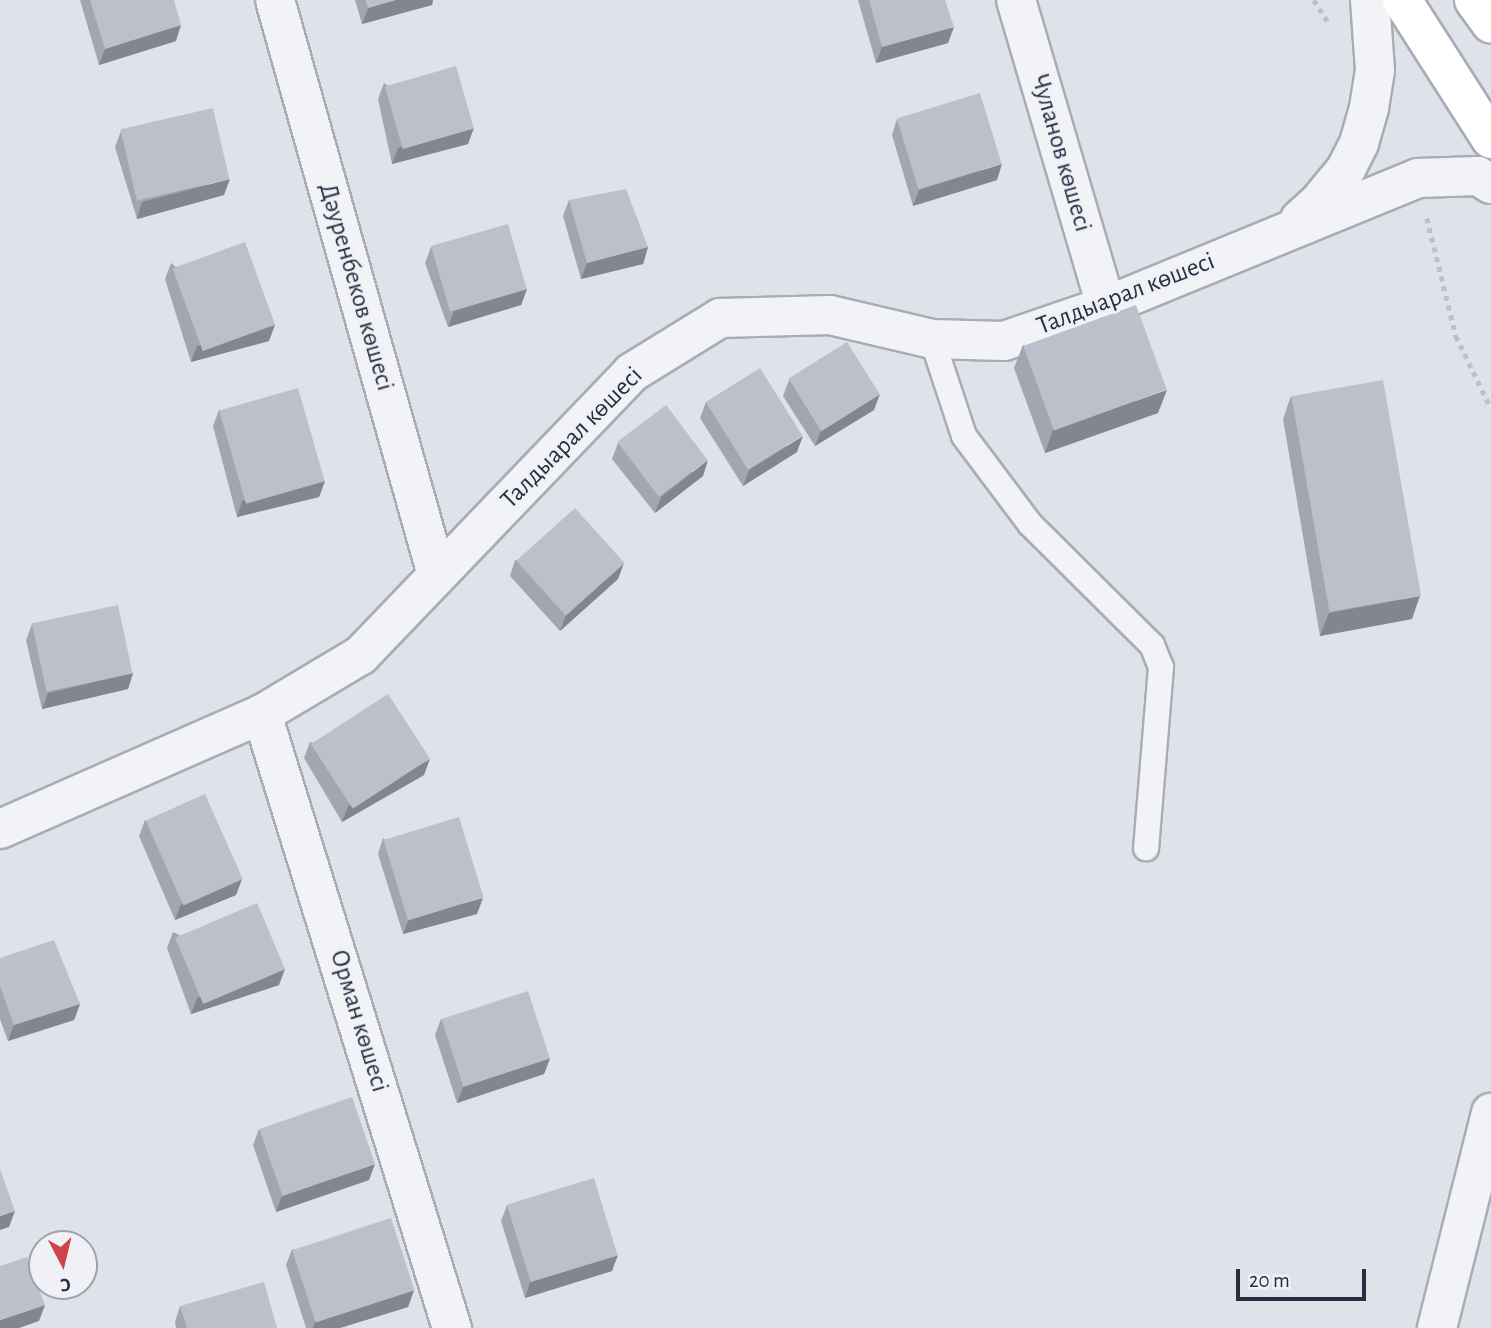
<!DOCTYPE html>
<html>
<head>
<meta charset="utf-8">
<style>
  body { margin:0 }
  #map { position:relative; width:1491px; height:1328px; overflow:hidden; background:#e0e2e9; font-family:"Alegreya Sans",sans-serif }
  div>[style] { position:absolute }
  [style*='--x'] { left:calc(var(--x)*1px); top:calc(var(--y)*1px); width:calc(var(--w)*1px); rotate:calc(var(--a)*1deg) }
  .path>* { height:4.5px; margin-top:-2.25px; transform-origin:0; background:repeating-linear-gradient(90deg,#bdc0c7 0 5px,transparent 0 10px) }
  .roads { filter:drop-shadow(2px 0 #a9acb6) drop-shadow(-2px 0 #a9acb6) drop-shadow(0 2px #a9acb6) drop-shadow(0 -2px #a9acb6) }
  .lane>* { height:24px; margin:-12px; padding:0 12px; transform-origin:12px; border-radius:12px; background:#f2f3f7 }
  .street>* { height:38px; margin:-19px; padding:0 19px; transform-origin:19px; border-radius:19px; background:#f2f3f7 }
  .primary>* { height:38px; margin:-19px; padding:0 19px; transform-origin:19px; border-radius:19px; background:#fff }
  .wall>* { inset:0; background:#a3a5af }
  .shaded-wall>* { inset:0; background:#84868e }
  .building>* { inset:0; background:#bdc0cb; transform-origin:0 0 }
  span { translate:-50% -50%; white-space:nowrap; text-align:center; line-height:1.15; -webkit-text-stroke:5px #eff1f6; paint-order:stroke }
  .street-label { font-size:26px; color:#282e40 }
  .north { position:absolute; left:28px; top:1230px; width:70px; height:70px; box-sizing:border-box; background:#eff1f6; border:2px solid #9fa3ad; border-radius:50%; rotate:173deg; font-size:19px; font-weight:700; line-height:28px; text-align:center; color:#282e40 }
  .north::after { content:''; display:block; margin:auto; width:24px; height:32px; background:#cd4547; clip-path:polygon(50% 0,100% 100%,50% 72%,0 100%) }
  .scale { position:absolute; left:1236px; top:1269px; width:130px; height:32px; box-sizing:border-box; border:4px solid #282e40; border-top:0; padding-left:9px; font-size:21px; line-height:24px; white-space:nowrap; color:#282e40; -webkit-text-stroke:5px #eff1f6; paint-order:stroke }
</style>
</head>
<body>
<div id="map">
  <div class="path">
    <i style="--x:1314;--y:0;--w:27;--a:57"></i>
    <i style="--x:1427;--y:218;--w:122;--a:76.2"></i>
    <i style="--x:1456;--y:336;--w:80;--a:64.1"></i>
  </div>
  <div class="roads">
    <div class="lane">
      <i style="--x:932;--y:339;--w:102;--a:71.7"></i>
      <i style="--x:964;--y:436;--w:110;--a:53.1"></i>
      <i style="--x:1030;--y:524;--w:172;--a:44.8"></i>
      <i style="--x:1152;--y:645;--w:24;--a:68"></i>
      <i style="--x:1161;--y:667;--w:182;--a:94.7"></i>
    </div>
    <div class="street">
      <i style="--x:275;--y:0;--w:597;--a:74.27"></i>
      <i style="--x:1016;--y:0;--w:319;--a:73.6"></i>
      <i style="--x:1300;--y:219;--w:25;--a:-42"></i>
      <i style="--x:1319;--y:202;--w:43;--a:-50.7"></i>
      <i style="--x:1346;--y:169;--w:29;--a:-63"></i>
      <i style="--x:1359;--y:143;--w:36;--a:-74"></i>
      <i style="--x:1369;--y:108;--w:38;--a:-81"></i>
      <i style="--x:1375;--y:70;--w:70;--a:-94.1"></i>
      <i style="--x:262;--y:714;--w:643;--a:72.81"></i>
      <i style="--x:0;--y:829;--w:286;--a:-23.7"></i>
      <i style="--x:262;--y:714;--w:115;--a:-30.8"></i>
      <i style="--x:361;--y:655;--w:390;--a:-46.2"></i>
      <i style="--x:631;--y:373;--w:105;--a:-31.7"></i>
      <i style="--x:720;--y:318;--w:110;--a:-1.6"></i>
      <i style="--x:830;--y:315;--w:105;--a:13.2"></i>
      <i style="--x:932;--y:339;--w:72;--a:1.6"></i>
      <i style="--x:1004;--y:341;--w:108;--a:-18.9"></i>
      <i style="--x:1106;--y:306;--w:337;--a:-22.3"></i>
      <i style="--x:1418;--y:178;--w:60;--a:-1.9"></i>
      <i style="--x:1478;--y:176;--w:15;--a:32"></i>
      <i style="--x:1437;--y:1328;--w:222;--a:-75.9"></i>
    </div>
    <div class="primary">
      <i style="--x:1402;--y:0;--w:165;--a:57.4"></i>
      <i style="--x:1474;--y:0;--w:29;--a:54"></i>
    </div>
  </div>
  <div class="wall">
    <i style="clip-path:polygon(80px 0,174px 0,176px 41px,99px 65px)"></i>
    <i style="clip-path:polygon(355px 0,433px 0,432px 5px,362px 24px)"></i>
    <i style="clip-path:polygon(858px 0,945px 0,948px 43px,876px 63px)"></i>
    <i style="clip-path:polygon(384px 83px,468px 144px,392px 164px,378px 99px)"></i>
    <i style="clip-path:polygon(897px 119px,997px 180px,913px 206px,892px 135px)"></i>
    <i style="clip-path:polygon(121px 131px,224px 195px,137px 219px,115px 147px)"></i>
    <i style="clip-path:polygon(569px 200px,648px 247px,643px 264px,581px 279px,563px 216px)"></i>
    <i style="clip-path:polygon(431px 247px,527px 289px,521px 305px,448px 327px,425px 263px)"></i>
    <i style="clip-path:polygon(171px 263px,269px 341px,191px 362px,165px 279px)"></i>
    <i style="clip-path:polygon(1023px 345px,1158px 413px,1045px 453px,1014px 368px)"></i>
    <i style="clip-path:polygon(789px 380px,874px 410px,815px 446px,783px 396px)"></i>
    <i style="clip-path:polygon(1291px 396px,1412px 619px,1320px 636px,1283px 419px)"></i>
    <i style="clip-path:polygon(706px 402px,797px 452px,743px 486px,700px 418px)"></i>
    <i style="clip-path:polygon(219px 410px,325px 481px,319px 497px,237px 517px,213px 426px)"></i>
    <i style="clip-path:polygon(618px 443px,703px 476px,655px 513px,612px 459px)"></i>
    <i style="clip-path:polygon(515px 560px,618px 579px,560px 631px,510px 576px)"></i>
    <i style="clip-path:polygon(32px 624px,133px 673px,128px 689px,42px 709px,26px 640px)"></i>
    <i style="clip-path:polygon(310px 742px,424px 775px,342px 822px,304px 758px)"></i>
    <i style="clip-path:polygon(145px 820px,242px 879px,236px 895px,175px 920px,139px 836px)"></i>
    <i style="clip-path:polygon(383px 838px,477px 914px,403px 934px,378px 854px)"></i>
    <i style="clip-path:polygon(173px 932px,279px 985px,191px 1014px,167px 948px)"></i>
    <i style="clip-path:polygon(0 958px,80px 1004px,74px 1020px,8px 1041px,0 1019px)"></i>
    <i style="clip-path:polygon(441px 1019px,550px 1058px,544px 1074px,457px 1103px,435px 1035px)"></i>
    <i style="clip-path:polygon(259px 1129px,369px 1180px,276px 1212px,253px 1145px)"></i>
    <i style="clip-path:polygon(507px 1205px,612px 1271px,525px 1298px,501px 1221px)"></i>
    <i style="clip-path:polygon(292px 1249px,414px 1290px,408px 1307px,340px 1328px,306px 1328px,286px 1265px)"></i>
    <i style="clip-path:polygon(180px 1306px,277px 1328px,176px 1328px,175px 1322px)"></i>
  </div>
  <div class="shaded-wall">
    <i style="clip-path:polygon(396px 0,433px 0,432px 5px,362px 24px,368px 8px)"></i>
    <i style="clip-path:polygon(181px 25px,176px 41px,99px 65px,105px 49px)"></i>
    <i style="clip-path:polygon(954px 27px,948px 43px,876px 63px,882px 47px)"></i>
    <i style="clip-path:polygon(474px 128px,468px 144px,392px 164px,398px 148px)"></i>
    <i style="clip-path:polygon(1002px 164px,997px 180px,913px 206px,919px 190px)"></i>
    <i style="clip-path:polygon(230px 179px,224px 195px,137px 219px,142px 202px)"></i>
    <i style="clip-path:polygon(648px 247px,643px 264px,581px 279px,587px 263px)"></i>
    <i style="clip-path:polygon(527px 289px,521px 305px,448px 327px,454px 311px)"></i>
    <i style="clip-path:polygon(275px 325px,269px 341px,191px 362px,197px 346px)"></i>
    <i style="clip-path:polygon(1167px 390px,1158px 413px,1045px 453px,1053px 430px)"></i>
    <i style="clip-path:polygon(880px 394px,874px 410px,815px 446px,821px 430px)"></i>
    <i style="clip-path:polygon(803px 436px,797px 452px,743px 486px,749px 470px)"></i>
    <i style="clip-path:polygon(708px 460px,703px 476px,655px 513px,661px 497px)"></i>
    <i style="clip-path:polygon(325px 481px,319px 497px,237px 517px,242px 501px)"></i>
    <i style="clip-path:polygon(624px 563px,618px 579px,560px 631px,566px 615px)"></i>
    <i style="clip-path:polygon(1420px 596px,1412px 619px,1320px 636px,1329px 613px)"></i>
    <i style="clip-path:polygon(133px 673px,128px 689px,42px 709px,48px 693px)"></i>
    <i style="clip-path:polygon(430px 759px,424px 775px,342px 822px,348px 806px)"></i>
    <i style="clip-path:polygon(242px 879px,236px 895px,175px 920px,181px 904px)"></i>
    <i style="clip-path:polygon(483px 898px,477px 914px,403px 934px,409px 918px)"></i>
    <i style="clip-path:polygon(285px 969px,279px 985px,191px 1014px,197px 998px)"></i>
    <i style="clip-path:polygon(80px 1004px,74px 1020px,8px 1041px,14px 1025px)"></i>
    <i style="clip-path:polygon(550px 1058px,544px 1074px,457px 1103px,463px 1087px)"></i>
    <i style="clip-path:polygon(375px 1164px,369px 1180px,276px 1212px,282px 1196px)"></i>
    <i style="clip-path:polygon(15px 1211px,9px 1227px,0 1230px,0 1216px)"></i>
    <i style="clip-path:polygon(618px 1255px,612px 1271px,525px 1298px,530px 1282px)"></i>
    <i style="clip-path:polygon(414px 1290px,408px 1307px,340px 1328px,313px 1328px,315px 1321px)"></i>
    <i style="clip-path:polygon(45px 1305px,39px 1321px,19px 1328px,0 1328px,0 1320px)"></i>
  </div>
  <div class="building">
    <i style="clip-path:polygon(90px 0,174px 0,181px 25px,105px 49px)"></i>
    <i style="clip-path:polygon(365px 0,396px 0,368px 8px)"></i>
    <i style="clip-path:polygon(869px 0,945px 0,954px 27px,882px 47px)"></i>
    <i style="left:456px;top:66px;width:65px;height:74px;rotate:74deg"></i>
    <i style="left:980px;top:93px;width:74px;height:87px;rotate:73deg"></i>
    <i style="left:213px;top:108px;width:73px;height:95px;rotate:77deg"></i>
    <i style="clip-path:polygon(626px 189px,648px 247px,587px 263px,569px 200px)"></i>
    <i style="left:508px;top:224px;width:68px;height:80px;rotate:74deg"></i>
    <i style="left:245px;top:242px;width:88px;height:77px;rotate:70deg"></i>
    <i style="left:1136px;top:305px;width:90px;height:120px;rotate:70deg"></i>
    <i style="left:847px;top:342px;width:62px;height:69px;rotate:58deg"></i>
    <i style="left:760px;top:368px;width:80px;height:64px;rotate:58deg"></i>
    <i style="left:1383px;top:380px;width:219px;height:93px;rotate:80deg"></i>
    <i style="left:298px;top:388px;width:97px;height:82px;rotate:74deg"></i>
    <i style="left:666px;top:405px;width:69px;height:61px;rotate:53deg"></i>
    <i style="left:575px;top:508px;width:74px;height:79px;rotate:48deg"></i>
    <i style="left:118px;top:605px;width:70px;height:88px;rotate:78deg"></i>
    <i style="left:388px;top:694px;width:77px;height:92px;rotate:57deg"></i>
    <i style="left:205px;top:794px;width:93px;height:65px;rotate:66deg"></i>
    <i style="left:459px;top:817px;width:84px;height:79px;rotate:73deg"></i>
    <i style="left:257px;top:903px;width:72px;height:89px;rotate:67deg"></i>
    <i style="clip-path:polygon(54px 940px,80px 1004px,14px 1025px,0 986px,0 958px)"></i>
    <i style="left:528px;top:991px;width:71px;height:91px;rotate:72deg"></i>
    <i style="left:352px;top:1097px;width:71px;height:98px;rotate:71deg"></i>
    <i style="clip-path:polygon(0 1169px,15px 1211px,0 1216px)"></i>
    <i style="left:594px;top:1178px;width:81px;height:91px;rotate:73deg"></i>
    <i style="left:391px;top:1218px;width:76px;height:104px;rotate:72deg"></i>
    <i style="clip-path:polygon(27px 1257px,45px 1305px,0 1320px,0 1266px)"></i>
    <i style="clip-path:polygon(264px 1282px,277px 1328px,187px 1328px,180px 1306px)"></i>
  </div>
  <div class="street-label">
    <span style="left:1061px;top:153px;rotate:74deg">Чуланов көшесі</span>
    <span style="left:356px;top:287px;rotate:74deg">Дәуренбеков көшесі</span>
    <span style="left:1126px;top:294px;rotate:-21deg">Талдыарал көшесі</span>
    <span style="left:572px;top:438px;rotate:-45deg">Талдыарал көшесі</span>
    <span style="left:359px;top:1021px;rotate:73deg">Орман көшесі</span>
  </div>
  <div class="north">С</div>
  <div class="scale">20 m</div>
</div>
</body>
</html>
